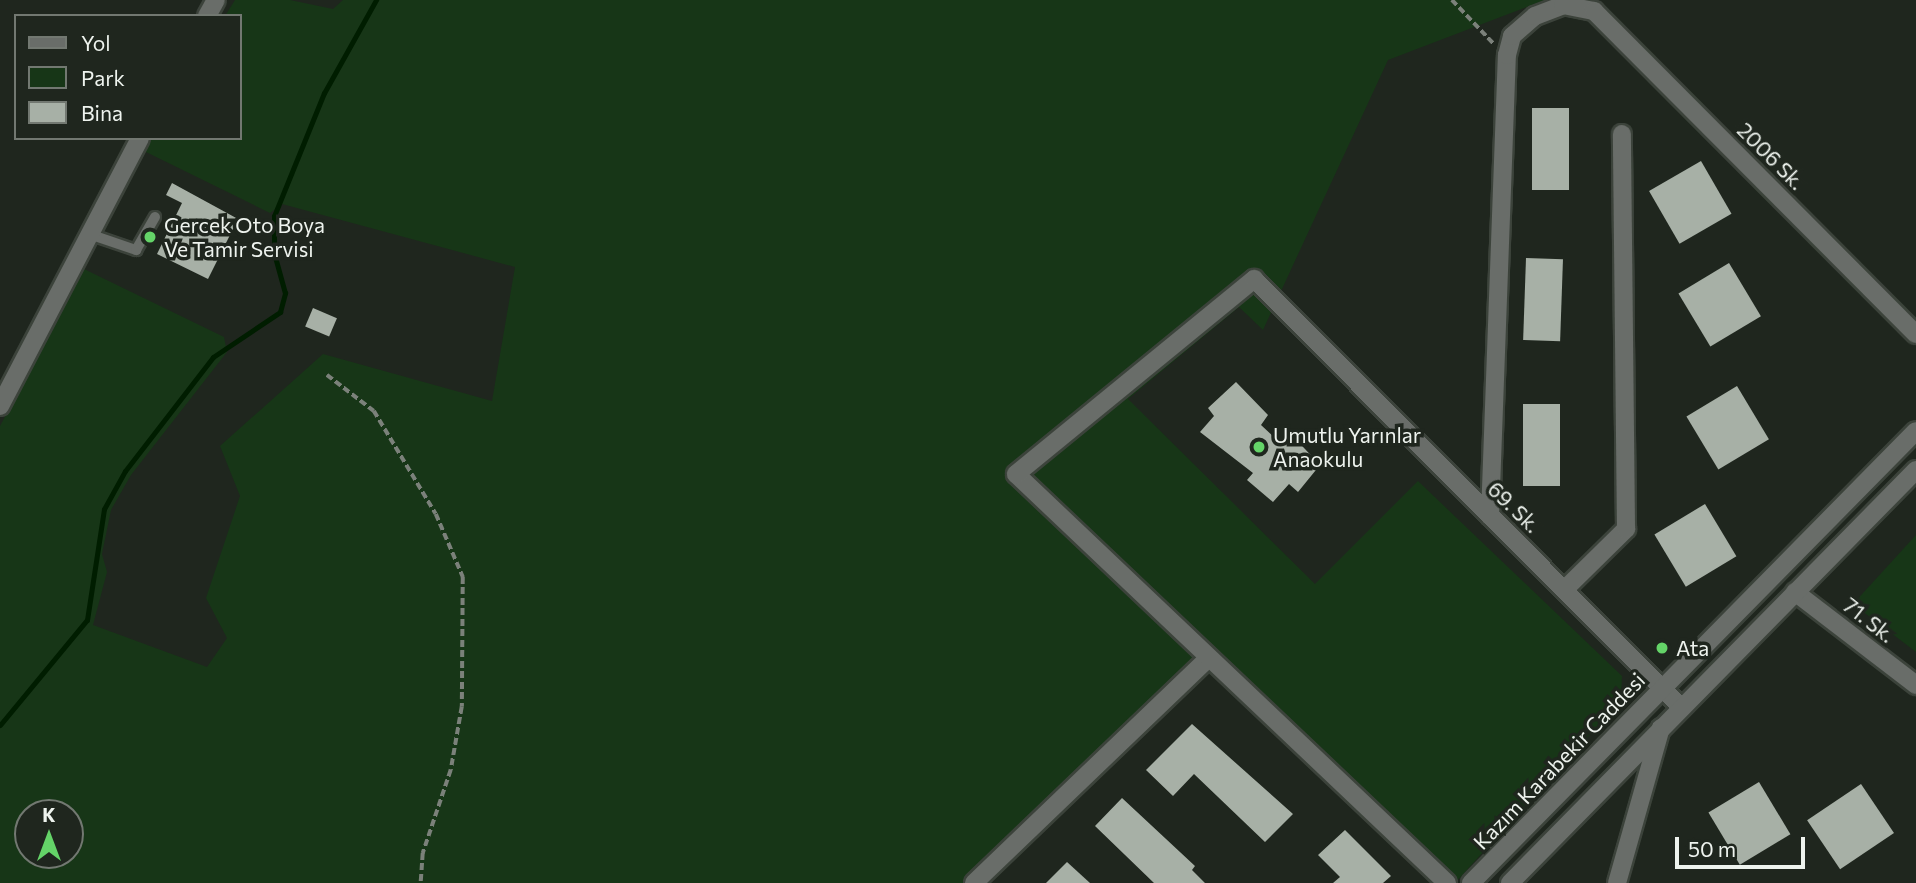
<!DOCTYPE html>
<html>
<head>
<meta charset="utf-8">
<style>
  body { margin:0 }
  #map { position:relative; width:1916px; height:883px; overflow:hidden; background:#1f261e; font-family:Commissioner,sans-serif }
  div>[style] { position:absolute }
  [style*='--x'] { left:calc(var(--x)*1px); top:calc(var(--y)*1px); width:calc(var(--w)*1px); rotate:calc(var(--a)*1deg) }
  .green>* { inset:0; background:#173617 }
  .stream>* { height:5px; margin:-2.5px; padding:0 2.5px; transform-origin:2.5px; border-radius:2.5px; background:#001d00 }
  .building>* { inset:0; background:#a7b0a6; transform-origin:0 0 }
  .path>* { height:3.5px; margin-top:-1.75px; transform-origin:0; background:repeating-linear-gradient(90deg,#7b817a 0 7px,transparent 0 10.5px) }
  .roads { filter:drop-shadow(2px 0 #3c433b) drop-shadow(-2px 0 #3c433b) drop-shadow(0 2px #3c433b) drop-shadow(0 -2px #3c433b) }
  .service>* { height:10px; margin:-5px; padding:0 5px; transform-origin:5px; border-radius:5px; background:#696d69 }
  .minor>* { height:18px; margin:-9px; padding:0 9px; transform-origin:9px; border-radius:9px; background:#696d69 }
  .tertiary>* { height:18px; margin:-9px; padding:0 9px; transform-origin:9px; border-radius:9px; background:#696d69 }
  .dots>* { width:19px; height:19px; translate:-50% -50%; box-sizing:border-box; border:4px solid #1f261e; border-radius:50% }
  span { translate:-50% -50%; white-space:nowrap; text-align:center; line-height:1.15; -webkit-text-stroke:7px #1f261e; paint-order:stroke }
  .street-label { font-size:21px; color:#eef3ee }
  .poi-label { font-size:21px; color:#eef3ee }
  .left { translate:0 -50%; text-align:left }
  .legend { position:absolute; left:14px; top:14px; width:228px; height:126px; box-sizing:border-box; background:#1f261e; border:2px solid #727871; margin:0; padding:9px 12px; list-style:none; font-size:21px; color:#eef3ee }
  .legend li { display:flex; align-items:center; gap:14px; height:35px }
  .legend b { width:35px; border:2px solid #727871 }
  .north { position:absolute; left:14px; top:799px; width:70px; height:70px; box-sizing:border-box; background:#1f261e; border:2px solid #727871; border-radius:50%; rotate:0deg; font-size:19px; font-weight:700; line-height:28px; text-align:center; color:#eef3ee }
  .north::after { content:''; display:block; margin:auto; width:24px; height:32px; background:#64d468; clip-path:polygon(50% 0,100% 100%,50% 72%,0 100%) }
  .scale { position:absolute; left:1675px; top:837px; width:130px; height:32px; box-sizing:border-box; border:4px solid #eef3ee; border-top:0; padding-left:9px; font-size:21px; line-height:24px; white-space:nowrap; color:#eef3ee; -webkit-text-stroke:5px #1f261e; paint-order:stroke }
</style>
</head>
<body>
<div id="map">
  <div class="green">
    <i style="clip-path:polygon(evenodd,235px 0,290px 0,333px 9px,343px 0,1545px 0,1388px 60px,1263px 330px,1239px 307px,1128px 399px,1315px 584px,1418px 481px,1622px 676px,1621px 700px,1455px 883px,1209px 658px,972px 883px,0 883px,0 426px,84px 269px,224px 337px,227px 352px,131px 475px,111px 510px,102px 554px,107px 572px,93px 625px,207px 667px,227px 638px,206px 598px,240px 496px,220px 446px,323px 354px,492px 401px,515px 267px,282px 204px,270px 213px,144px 151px,152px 138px,240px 138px,240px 16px,225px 16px,235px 0,28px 813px,70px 813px,70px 855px,28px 855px,28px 813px)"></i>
    <i style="clip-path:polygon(1916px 535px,1916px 652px,1853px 604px)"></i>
  </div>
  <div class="stream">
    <i style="--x:0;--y:725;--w:136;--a:-50.4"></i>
    <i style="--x:87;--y:620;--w:112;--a:-81.3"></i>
    <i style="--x:104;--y:509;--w:43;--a:-61.1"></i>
    <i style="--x:125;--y:471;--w:144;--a:-52.3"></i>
    <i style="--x:213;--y:357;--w:81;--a:-33.9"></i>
    <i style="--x:280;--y:312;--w:20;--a:-75"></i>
    <i style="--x:285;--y:293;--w:41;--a:-105.4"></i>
    <i style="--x:274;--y:253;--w:37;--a:-90"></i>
    <i style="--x:274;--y:216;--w:133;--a:-67.9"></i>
    <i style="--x:324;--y:93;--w:107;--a:-60.8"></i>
  </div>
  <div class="building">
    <i style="left:1532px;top:108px;width:37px;height:82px"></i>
    <i style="left:1701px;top:161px;width:61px;height:60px;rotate:60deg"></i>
    <i style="clip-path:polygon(172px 183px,238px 219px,208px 279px,157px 254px,182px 203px,166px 195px)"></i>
    <i style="left:1526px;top:258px;width:37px;height:82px;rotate:2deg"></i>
    <i style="left:1729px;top:263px;width:62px;height:59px;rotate:59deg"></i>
    <i style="left:313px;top:308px;width:26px;height:20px;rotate:23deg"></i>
    <i style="clip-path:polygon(1236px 382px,1268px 415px,1261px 425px,1278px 441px,1289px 432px,1320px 465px,1298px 492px,1289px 484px,1273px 502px,1247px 480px,1253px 473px,1200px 432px,1214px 416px,1208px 408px)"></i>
    <i style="left:1737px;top:386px;width:62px;height:59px;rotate:59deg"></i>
    <i style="left:1523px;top:404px;width:37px;height:82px"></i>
    <i style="left:1705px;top:504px;width:61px;height:59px;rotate:59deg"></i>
    <i style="clip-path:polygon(1192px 724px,1293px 814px,1265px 842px,1194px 774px,1173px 796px,1146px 770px)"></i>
    <i style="left:1759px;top:782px;width:61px;height:59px;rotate:59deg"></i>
    <i style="left:1861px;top:784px;width:59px;height:65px;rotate:56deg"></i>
    <i style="clip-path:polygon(1122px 798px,1195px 866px,1192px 870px,1205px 883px,1154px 883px,1095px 826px)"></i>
    <i style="clip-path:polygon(1345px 830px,1391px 876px,1383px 883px,1333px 883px,1340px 877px,1318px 855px)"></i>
    <i style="clip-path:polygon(1067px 862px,1090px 883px,1046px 883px)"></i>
  </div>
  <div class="path">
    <i style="--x:1452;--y:0;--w:61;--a:46.3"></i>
    <i style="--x:327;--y:375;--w:59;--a:37.5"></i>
    <i style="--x:374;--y:411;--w:120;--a:59"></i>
    <i style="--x:436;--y:514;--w:69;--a:66.8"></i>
    <i style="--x:463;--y:577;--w:130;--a:90.4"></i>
    <i style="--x:462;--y:707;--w:64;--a:99.9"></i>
    <i style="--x:451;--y:770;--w:88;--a:108.6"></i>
    <i style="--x:423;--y:853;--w:30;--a:94"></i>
  </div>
  <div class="roads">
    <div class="service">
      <i style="--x:89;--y:234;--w:50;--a:18.8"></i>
      <i style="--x:136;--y:250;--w:38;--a:-60"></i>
    </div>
    <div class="minor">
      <i style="--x:1490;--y:516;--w:461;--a:-87.9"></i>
      <i style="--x:1507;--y:55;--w:20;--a:-75"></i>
      <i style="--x:1512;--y:36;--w:30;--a:-41"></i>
      <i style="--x:1535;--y:16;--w:30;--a:-21"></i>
      <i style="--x:1563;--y:5;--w:32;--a:11"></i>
      <i style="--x:1594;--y:11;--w:456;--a:45.1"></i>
      <i style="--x:1565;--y:589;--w:86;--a:-44.5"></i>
      <i style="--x:1626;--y:529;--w:395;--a:-90.6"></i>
      <i style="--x:1795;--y:592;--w:153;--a:37.5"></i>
      <i style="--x:974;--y:883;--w:325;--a:-43.8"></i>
      <i style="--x:1447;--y:883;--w:594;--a:-136.5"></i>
      <i style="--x:1016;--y:474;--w:308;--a:-39.3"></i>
      <i style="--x:1254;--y:279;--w:606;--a:45.07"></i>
      <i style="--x:1617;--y:883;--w:161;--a:-74.2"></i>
    </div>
    <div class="tertiary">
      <i style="--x:207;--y:16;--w:18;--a:-61"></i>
      <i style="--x:0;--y:406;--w:302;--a:-62.4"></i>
      <i style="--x:1471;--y:883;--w:634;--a:-45.45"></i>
      <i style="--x:1510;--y:883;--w:579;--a:-45.49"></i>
    </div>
  </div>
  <div class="dots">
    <i style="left:150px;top:237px;background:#64d468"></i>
    <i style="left:1259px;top:447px;background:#64d468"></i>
    <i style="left:1662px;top:648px;background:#64d468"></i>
  </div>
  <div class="street-label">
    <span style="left:1771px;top:156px;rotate:45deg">2006 Sk.</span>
    <span style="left:1514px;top:507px;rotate:44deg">69. Sk.</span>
    <span style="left:1869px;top:620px;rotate:38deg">71. Sk.</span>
    <span style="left:1559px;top:761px;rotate:-46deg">Kazım Karabekir Caddesi</span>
  </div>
  <div class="poi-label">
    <span class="left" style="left:164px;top:237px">Gercek Oto Boya<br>Ve Tamir Servisi</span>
    <span class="left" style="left:1273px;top:447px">Umutlu Yarınlar<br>Anaokulu</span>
    <span class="left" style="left:1676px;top:648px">Ata</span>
  </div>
  <ul class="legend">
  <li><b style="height:9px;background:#696d69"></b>Yol</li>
  <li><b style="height:19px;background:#173617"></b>Park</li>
  <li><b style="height:19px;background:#a7b0a6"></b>Bina</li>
  </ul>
  <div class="north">K</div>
  <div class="scale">50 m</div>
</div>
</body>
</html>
